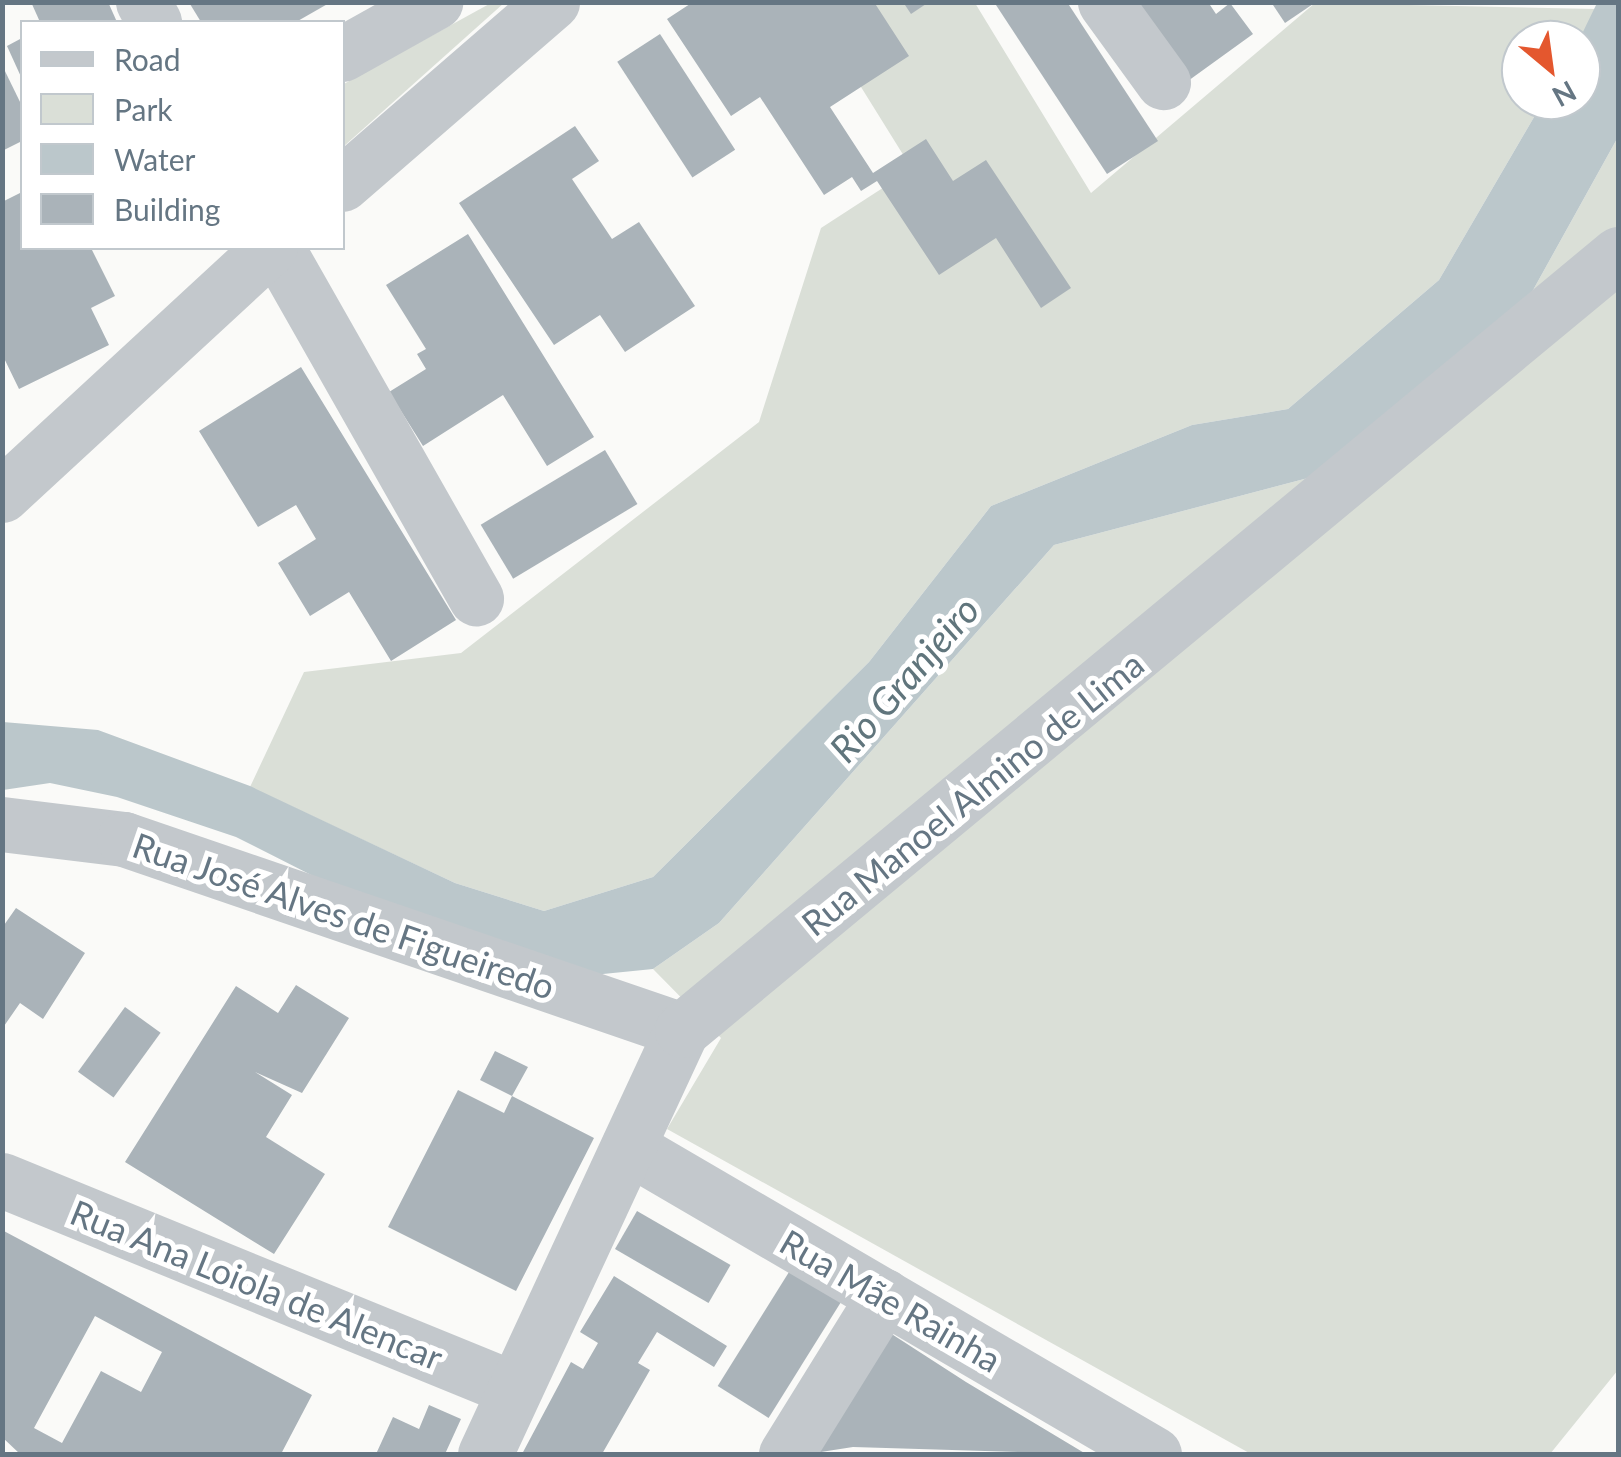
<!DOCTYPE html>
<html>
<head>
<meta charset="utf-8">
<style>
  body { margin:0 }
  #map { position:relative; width:1621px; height:1457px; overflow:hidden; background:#fafaf8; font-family:Lato,sans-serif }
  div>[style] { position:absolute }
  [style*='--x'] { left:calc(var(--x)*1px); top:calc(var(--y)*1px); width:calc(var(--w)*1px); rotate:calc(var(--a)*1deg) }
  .green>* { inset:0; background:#dadfd7 }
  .water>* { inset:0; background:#bbc7cb }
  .building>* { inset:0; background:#aab3b9; transform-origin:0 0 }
  .minor>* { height:55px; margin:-27.5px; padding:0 27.5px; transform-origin:27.5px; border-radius:27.5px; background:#c3c8cc }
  span { translate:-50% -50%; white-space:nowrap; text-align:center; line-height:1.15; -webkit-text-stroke:10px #fff; paint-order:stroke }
  .street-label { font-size:35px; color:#657683 }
  .water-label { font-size:38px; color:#60757c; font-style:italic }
  .frame { position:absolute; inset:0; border:5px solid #657683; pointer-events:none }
  .legend { position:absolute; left:20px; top:20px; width:325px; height:230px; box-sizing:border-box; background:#fff; border:2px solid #c1c8cd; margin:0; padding:12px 18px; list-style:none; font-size:30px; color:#657683 }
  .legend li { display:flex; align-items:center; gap:20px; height:50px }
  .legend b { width:50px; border:2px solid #c1c8cd }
  .north { position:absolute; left:1501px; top:20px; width:100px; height:100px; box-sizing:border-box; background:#fff; border:2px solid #c1c8cd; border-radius:50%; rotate:151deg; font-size:28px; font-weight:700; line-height:40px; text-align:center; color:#657683 }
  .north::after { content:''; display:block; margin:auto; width:35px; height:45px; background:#e4572e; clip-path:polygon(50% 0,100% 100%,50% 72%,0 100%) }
</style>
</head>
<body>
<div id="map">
  <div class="green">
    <i style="clip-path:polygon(491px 3px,504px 3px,343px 147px,342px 85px)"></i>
    <i style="clip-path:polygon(852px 3px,975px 3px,1091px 193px,1315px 3px,1597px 9px,1579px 40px,1521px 40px,1521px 100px,1544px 100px,1439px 280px,1288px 409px,1192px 425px,991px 506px,869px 662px,653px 877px,544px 911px,455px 883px,250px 787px,304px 672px,461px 653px,759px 422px,821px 228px,912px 169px,861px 87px)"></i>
    <i style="clip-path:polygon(1618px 137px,1618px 1370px,1550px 1454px,1251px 1454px,667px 1129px,721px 1038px,653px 969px,719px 923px,1054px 545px,1308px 478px,1527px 301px)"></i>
  </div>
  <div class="water">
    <i style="clip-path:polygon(1597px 3px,1618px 3px,1618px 137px,1527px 301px,1308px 478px,1054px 545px,719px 923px,653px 969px,573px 977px,398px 919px,236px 837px,117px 797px,50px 783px,3px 790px,3px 722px,98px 730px,250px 786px,455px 883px,544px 911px,653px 877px,869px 662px,991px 506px,1192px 425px,1288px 409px,1439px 280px,1544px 100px,1581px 100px,1579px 40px)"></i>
  </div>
  <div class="building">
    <i style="clip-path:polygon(31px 2px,108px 2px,117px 22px,40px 22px)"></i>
    <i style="clip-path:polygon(331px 2px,296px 22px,201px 22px,190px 4px)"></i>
    <i style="clip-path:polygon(693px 2px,874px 2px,909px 56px,830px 107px,873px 173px,926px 139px,953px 181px,986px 160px,1071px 288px,1041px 308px,996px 238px,939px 275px,877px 181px,861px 191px,852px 177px,824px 195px,760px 97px,731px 116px,667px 19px)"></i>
    <i style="clip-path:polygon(903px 2px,929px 2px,911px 14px)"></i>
    <i style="clip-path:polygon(994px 2px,1067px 2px,1158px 141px,1107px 174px)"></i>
    <i style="clip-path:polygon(1119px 2px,1208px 2px,1216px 14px,1230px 3px,1253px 34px,1181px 86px)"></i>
    <i style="clip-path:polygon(1271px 2px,1316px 2px,1285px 23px)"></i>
    <i style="left:660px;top:34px;width:138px;height:51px;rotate:57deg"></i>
    <i style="clip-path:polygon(22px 38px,22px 79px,7px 46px)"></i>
    <i style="clip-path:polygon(2px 65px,22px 106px,22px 141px,2px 151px)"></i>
    <i style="clip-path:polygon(575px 126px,599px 161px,572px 179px,612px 239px,639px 222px,695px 306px,625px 352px,600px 315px,554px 345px,459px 203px)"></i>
    <i style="clip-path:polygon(22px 192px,22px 248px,91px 248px,115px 296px,91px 308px,109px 345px,19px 389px,2px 354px,2px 202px)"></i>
    <i style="clip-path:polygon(468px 234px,594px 437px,547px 466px,503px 395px,423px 446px,389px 392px,426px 369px,417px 354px,426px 349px,386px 285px)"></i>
    <i style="clip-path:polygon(301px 367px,456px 620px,391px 661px,349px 592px,310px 616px,278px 563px,316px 539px,296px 505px,258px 527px,199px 431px)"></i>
    <i style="left:605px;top:450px;width:63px;height:145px;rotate:59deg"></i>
    <i style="clip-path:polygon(16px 908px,85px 953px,43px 1019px,20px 1003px,2px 1029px,2px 928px)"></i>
    <i style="clip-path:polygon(296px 985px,349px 1018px,302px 1093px,255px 1072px,292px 1095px,266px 1137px,325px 1174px,274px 1254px,125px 1162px,236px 986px,278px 1013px)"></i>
    <i style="left:125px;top:1007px;width:44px;height:80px;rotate:36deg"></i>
    <i style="clip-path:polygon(495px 1051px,528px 1067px,512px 1096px,594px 1138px,516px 1291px,388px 1227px,458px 1090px,504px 1113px,512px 1096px,480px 1080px)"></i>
    <i style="left:637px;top:1211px;width:108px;height:44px;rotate:30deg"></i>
    <i style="clip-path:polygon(evenodd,2px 1230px,312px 1395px,281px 1454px,20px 1454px,2px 1437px,2px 1230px,95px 1316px,162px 1352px,141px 1392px,101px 1371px,62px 1443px,34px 1428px,95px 1316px)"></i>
    <i style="left:794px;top:1264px;width:60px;height:144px;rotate:32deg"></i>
    <i style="clip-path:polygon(614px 1276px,727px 1346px,714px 1367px,657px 1332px,638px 1363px,650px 1370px,602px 1454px,522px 1454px,571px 1362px,583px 1369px,598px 1343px,580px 1332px)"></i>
    <i style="clip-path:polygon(887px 1331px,966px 1382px,1086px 1454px,853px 1447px,808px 1454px)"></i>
    <i style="clip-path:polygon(429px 1405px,461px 1419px,445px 1454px,376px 1454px,393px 1417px,419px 1429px)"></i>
  </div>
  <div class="minor">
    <i style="--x:143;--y:2;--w:23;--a:61"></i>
    <i style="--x:1105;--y:2;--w:99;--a:54.1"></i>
    <i style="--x:342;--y:54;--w:107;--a:-29.2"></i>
    <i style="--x:342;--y:184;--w:278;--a:-40.9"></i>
    <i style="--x:277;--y:248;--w:403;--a:60.4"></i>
    <i style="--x:2;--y:495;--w:364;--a:-42.7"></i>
    <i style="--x:2;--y:824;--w:123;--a:7"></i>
    <i style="--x:124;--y:839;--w:590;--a:18.9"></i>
    <i style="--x:628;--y:1147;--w:609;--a:30.27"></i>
    <i style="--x:2;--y:1180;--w:551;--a:22.19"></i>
    <i style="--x:485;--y:1454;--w:468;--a:-65.1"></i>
    <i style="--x:682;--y:1030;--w:1216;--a:-39.66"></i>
    <i style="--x:786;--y:1454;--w:186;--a:-58.2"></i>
  </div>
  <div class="street-label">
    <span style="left:972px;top:793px;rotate:-39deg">Rua Manoel Almino de Lima</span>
    <span style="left:344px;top:915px;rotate:19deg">Rua José Alves de Figueiredo</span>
    <span style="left:257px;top:1284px;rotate:22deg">Rua Ana Loiola de Alencar</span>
    <span style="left:891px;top:1300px;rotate:30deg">Rua Mãe Rainha</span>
  </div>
  <div class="water-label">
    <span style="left:904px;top:679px;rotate:-49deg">Rio Granjeiro</span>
  </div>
  <div class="frame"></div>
  <ul class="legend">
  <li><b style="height:12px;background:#c3c8cc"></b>Road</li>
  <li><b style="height:28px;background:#dadfd7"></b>Park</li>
  <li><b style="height:28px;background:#bbc7cb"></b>Water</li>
  <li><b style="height:28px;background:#aab3b9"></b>Building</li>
  </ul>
  <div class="north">N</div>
</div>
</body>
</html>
